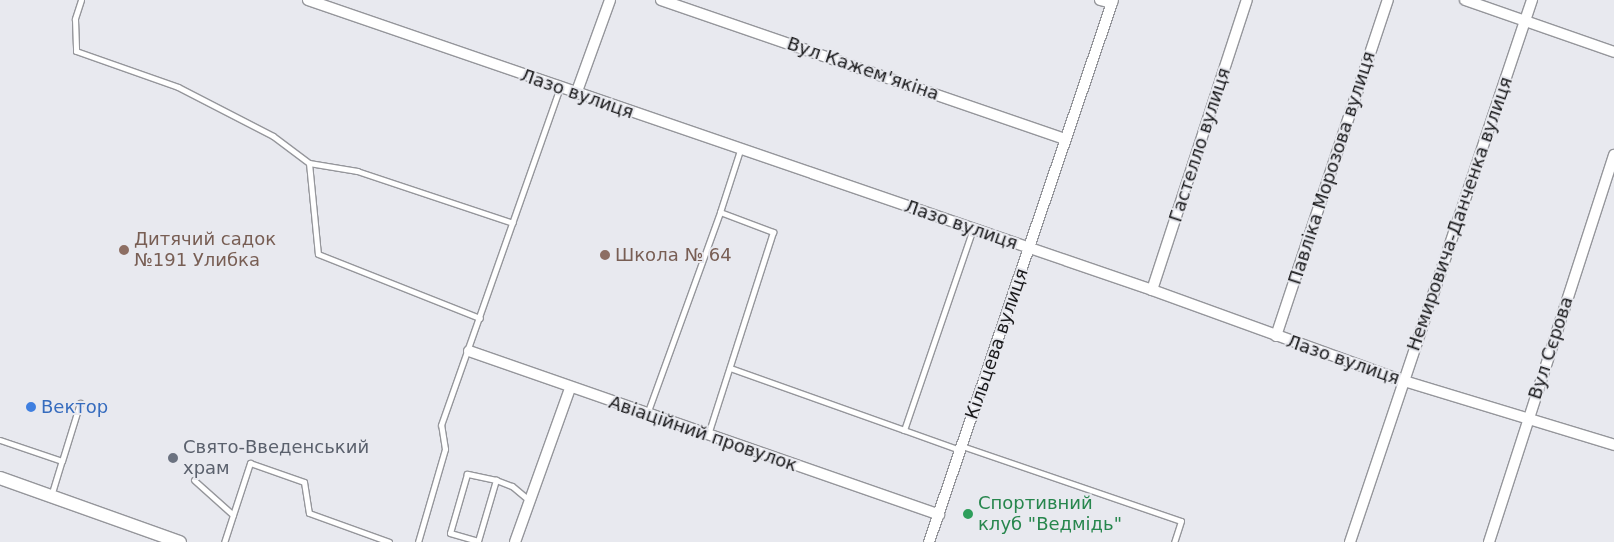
<!DOCTYPE html>
<html>
<head>
<meta charset="utf-8">
<style>
  body { margin:0 }
  #map { position:relative; width:1614px; height:542px; overflow:hidden; background:#e8e9ef; font-family:"DejaVu Sans",sans-serif }
  div>[style] { position:absolute }
  [style*='--x'] { left:calc(var(--x)*1px); top:calc(var(--y)*1px); width:calc(var(--w)*1px); rotate:calc(var(--a)*1deg) }
  .roads { filter:drop-shadow(1px 0 #95969b) drop-shadow(-1px 0 #95969b) drop-shadow(0 1px #95969b) drop-shadow(0 -1px #95969b) }
  .service>* { height:5px; margin:-2.5px; padding:0 2.5px; transform-origin:2.5px; border-radius:2.5px; background:#fff }
  .minor>* { height:10px; margin:-5px; padding:0 5px; transform-origin:5px; border-radius:5px; background:#fff }
  .tertiary>* { height:12px; margin:-6px; padding:0 6px; transform-origin:6px; border-radius:6px; background:#fff }
  .dots>* { width:14px; height:14px; translate:-50% -50%; box-sizing:border-box; border:2px solid #e8e9ef; border-radius:50% }
  span { translate:-50% -50%; white-space:nowrap; text-align:center; line-height:1.15; -webkit-text-stroke:4px #e8e9ef; paint-order:stroke }
  .street-label { font-size:18px; color:#1a1a1c }
  .education-label { font-size:18px; color:#785e54 }
  .left { translate:0 -50%; text-align:left }
  .shop-label { font-size:18px; color:#366cbe }
  .worship-label { font-size:18px; color:#5b616d }
  .leisure-label { font-size:18px; color:#27864d }
</style>
</head>
<body>
<div id="map">
  <div class="roads">
    <div class="service">
      <i style="--x:81;--y:0;--w:20;--a:108"></i>
      <i style="--x:75;--y:19;--w:32;--a:88"></i>
      <i style="--x:76;--y:51;--w:108;--a:19.4"></i>
      <i style="--x:178;--y:87;--w:107;--a:27.3"></i>
      <i style="--x:273;--y:136;--w:45;--a:36.9"></i>
      <i style="--x:309;--y:163;--w:91;--a:84.4"></i>
      <i style="--x:318;--y:254;--w:174;--a:21.6"></i>
      <i style="--x:309;--y:163;--w:49;--a:9.5"></i>
      <i style="--x:357;--y:171;--w:164;--a:18.4"></i>
      <i style="--x:720;--y:212;--w:65;--a:-72.1"></i>
      <i style="--x:730;--y:368;--w:185;--a:19.6"></i>
      <i style="--x:904;--y:430;--w:213;--a:-71.1"></i>
      <i style="--x:647;--y:414;--w:215;--a:-70.1"></i>
      <i style="--x:720;--y:212;--w:57;--a:20.7"></i>
      <i style="--x:773;--y:232;--w:213;--a:107.8"></i>
      <i style="--x:904;--y:430;--w:59;--a:19.7"></i>
      <i style="--x:0;--y:440;--w:65;--a:18.7"></i>
      <i style="--x:62;--y:461;--w:61;--a:-72.8"></i>
      <i style="--x:962;--y:446;--w:231;--a:18.9"></i>
      <i style="--x:1181;--y:521;--w:22;--a:108"></i>
      <i style="--x:194;--y:480;--w:52;--a:41.9"></i>
      <i style="--x:233;--y:515;--w:28;--a:108"></i>
      <i style="--x:496;--y:480;--w:30;--a:-168"></i>
      <i style="--x:467;--y:474;--w:61;--a:106.1"></i>
      <i style="--x:450;--y:533;--w:29;--a:16"></i>
      <i style="--x:478;--y:541;--w:64;--a:-73.6"></i>
      <i style="--x:496;--y:480;--w:17;--a:21"></i>
      <i style="--x:512;--y:486;--w:23;--a:40"></i>
      <i style="--x:51;--y:496;--w:37;--a:-73"></i>
      <i style="--x:233;--y:515;--w:55;--a:-71.9"></i>
      <i style="--x:250;--y:463;--w:57;--a:19.4"></i>
      <i style="--x:304;--y:482;--w:31;--a:81"></i>
      <i style="--x:309;--y:513;--w:85;--a:19.9"></i>
      <i style="--x:418;--y:542;--w:97;--a:-73.8"></i>
      <i style="--x:445;--y:449;--w:24;--a:-99"></i>
      <i style="--x:441;--y:425;--w:357;--a:-70.6"></i>
    </div>
    <div class="minor">
      <i style="--x:308;--y:0;--w:892;--a:18.96"></i>
      <i style="--x:1152;--y:290;--w:268;--a:19.9"></i>
      <i style="--x:1404;--y:381;--w:220;--a:16.9"></i>
      <i style="--x:661;--y:0;--w:427;--a:19"></i>
      <i style="--x:1100;--y:0;--w:12;--a:14"></i>
      <i style="--x:1112;--y:3;--w:3;--a:-72"></i>
      <i style="--x:1465;--y:0;--w:158;--a:19.2"></i>
      <i style="--x:576;--y:94;--w:100;--a:-70.1"></i>
      <i style="--x:1152;--y:290;--w:305;--a:-71.9"></i>
      <i style="--x:1276;--y:336;--w:354;--a:-71.6"></i>
      <i style="--x:469;--y:351;--w:498;--a:19.2"></i>
      <i style="--x:515;--y:542;--w:164;--a:-70.3"></i>
      <i style="--x:929;--y:542;--w:569;--a:-71.25"></i>
      <i style="--x:1350;--y:542;--w:572;--a:-71.44"></i>
      <i style="--x:1489;--y:542;--w:407;--a:-72.1"></i>
    </div>
    <div class="tertiary">
      <i style="--x:0;--y:478;--w:191;--a:19.6"></i>
    </div>
  </div>
  <div class="dots">
    <i style="left:124px;top:250px;background:#8d6e63"></i>
    <i style="left:605px;top:255px;background:#8d6e63"></i>
    <i style="left:31px;top:407px;background:#3f7fe0"></i>
    <i style="left:173px;top:458px;background:#6b7280"></i>
    <i style="left:968px;top:514px;background:#2e9e5b"></i>
  </div>
  <div class="street-label">
    <span style="left:863px;top:69px;rotate:19deg">Вул Кажем'якіна</span>
    <span style="left:577px;top:94px;rotate:19deg">Лазо вулиця</span>
    <span style="left:1200px;top:145px;rotate:-72deg">Гастелло вулиця</span>
    <span style="left:1332px;top:168px;rotate:-72deg">Павліка Морозова вулиця</span>
    <span style="left:1460px;top:214px;rotate:-71deg">Немировича-Данченка вулиця</span>
    <span style="left:961px;top:225px;rotate:19deg">Лазо вулиця</span>
    <span style="left:997px;top:344px;rotate:-71deg">Кільцева вулиця</span>
    <span style="left:1551px;top:348px;rotate:-72deg">Вул Сєрова</span>
    <span style="left:1343px;top:360px;rotate:19deg">Лазо вулиця</span>
    <span style="left:703px;top:434px;rotate:19deg">Авіаційний провулок</span>
  </div>
  <div class="education-label">
    <span class="left" style="left:134px;top:250px">Дитячий садок<br>№191 Улибка</span>
    <span class="left" style="left:615px;top:255px">Школа № 64</span>
  </div>
  <div class="shop-label">
    <span class="left" style="left:41px;top:407px">Вектор</span>
  </div>
  <div class="worship-label">
    <span class="left" style="left:183px;top:458px">Свято-Введенський<br>храм</span>
  </div>
  <div class="leisure-label">
    <span class="left" style="left:978px;top:514px">Спортивний<br>клуб "Ведмідь"</span>
  </div>
</div>
</body>
</html>
